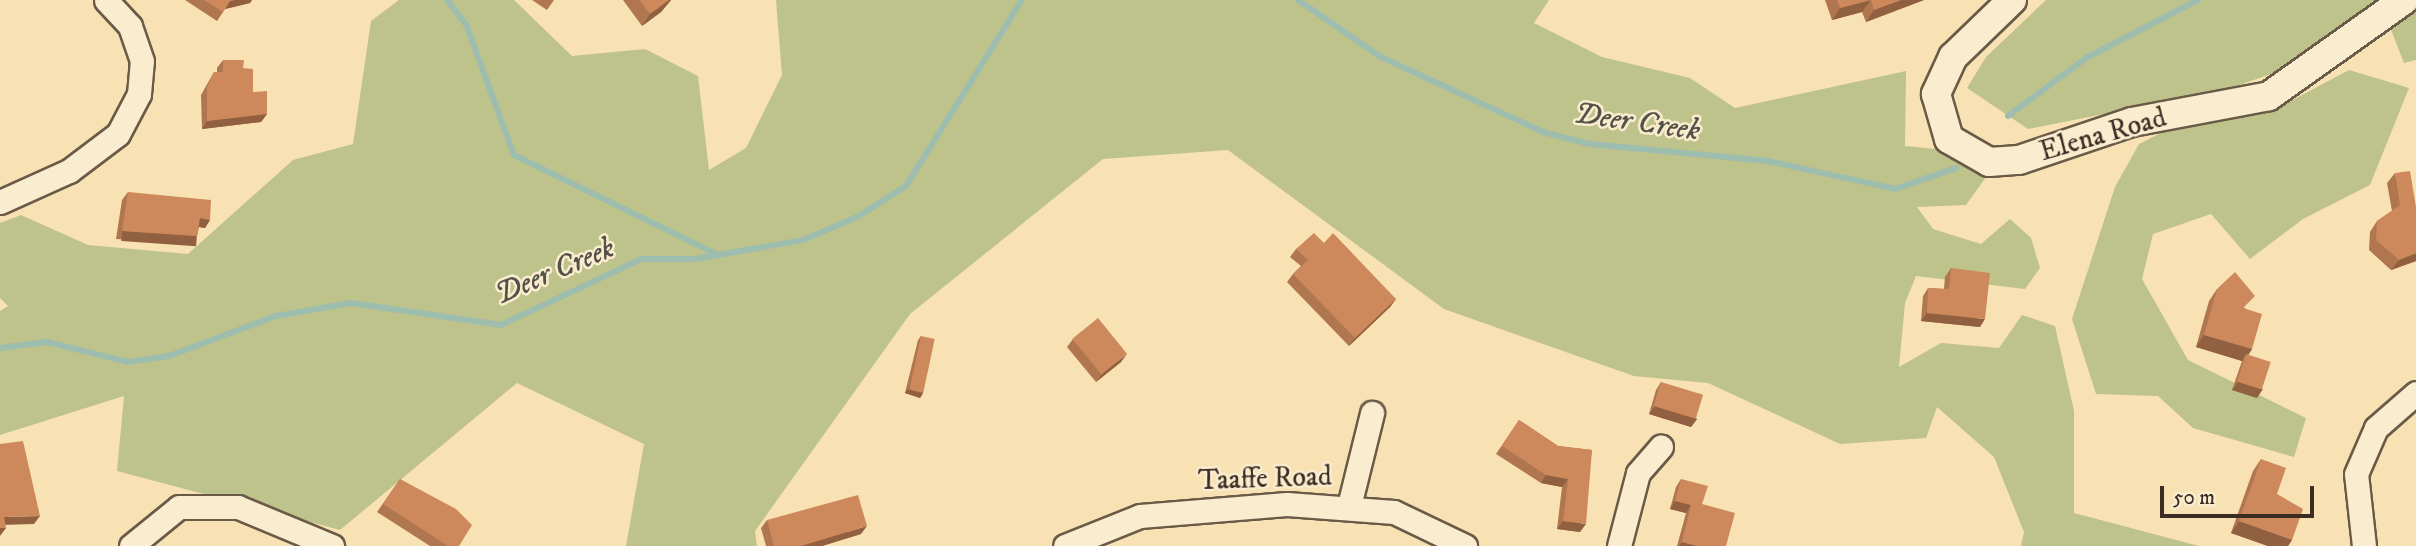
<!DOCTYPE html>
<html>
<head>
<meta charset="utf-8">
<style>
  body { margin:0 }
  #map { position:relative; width:2416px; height:546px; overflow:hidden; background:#f8e1b3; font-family:"IM FELL DW Pica",serif }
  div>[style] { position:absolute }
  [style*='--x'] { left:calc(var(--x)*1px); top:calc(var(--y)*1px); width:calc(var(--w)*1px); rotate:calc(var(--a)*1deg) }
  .green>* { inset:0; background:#bec28b }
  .stream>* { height:6px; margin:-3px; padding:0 3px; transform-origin:3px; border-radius:3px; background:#9dbdaf }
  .roads { filter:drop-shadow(2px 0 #6a5a48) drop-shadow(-2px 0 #6a5a48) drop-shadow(0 2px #6a5a48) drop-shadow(0 -2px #6a5a48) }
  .minor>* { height:23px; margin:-11.5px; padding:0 11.5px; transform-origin:11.5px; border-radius:11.5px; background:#faecce }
  .tertiary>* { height:28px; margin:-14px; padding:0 14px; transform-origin:14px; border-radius:14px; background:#faecce }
  .wall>* { inset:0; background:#b0764f }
  .shaded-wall>* { inset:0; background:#906040; transform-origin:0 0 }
  .building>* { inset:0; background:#cd895c; transform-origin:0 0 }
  span { translate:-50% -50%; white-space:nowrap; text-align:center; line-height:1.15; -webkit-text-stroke:5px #faecce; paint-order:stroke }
  .street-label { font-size:28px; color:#3b2d24 }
  .water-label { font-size:30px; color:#545147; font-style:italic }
  .scale { position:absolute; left:2160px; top:486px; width:154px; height:32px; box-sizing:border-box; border:4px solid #3b2d24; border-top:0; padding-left:9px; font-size:21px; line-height:24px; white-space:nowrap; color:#3b2d24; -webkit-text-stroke:5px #faecce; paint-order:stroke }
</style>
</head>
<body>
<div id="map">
  <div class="green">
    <i style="clip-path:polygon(399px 0,514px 0,572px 56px,645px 49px,698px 76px,709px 170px,746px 148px,782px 75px,776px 0,1549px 0,1534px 23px,1602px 57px,1690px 78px,1735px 108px,1906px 71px,1905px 146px,1936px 149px,1986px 177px,1966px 205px,1917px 207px,1933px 229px,1981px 244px,2010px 219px,2031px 238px,2040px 268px,2025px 289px,1916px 276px,1905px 303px,1899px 367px,1941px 343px,1999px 348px,2022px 315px,2055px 326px,2074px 411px,2074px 513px,2199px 546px,2021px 546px,2024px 532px,1994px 457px,1937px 407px,1926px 438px,1840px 444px,1708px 383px,1634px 376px,1444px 309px,1228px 150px,1103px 159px,910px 314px,755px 531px,757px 546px,626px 546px,644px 444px,517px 383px,340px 530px,117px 471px,124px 396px,0 435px,0 311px,8px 306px,0 298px,0 223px,21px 215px,88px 245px,188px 254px,293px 160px,353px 144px,371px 21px)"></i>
    <i style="clip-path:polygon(2046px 0,2377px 0,2291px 67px,2225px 90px,2028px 129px,1967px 88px,1986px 57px)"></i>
    <i style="clip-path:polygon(2416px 4px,2416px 60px,2404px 63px,2390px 27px)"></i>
    <i style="clip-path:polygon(2349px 70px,2409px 88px,2370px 185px,2303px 219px,2250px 259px,2211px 214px,2153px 234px,2142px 279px,2188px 360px,2306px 418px,2294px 457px,2193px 428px,2158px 396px,2096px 394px,2072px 319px,2115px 187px,2139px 144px,2195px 116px,2285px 104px)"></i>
  </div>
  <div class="stream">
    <i style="--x:447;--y:0;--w:31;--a:52"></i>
    <i style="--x:466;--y:24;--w:140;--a:69.9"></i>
    <i style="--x:514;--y:155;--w:227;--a:26.1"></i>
    <i style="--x:1298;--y:0;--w:101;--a:34.5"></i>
    <i style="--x:1381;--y:57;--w:179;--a:24.8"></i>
    <i style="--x:1543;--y:132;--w:48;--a:14.6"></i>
    <i style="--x:1589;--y:144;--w:180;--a:5.4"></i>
    <i style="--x:1768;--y:161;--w:130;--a:12.4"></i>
    <i style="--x:1895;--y:189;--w:65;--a:-19"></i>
    <i style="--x:2008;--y:116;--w:97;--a:-36.6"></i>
    <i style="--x:2086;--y:58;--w:126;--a:-27.4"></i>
    <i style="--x:0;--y:348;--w:47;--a:-7.3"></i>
    <i style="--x:47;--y:342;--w:83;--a:13.9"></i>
    <i style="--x:128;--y:362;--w:41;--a:-8.3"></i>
    <i style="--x:169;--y:356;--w:114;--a:-20.5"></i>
    <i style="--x:276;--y:316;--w:76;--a:-9.8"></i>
    <i style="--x:351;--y:303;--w:152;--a:8.3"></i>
    <i style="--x:501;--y:325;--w:155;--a:-25.2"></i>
    <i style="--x:641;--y:259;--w:54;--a:0"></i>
    <i style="--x:695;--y:259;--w:110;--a:-10"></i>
    <i style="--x:803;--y:240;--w:59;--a:-23.1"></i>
    <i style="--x:857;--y:217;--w:58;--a:-32.3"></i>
    <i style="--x:906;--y:186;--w:219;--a:-58.1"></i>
  </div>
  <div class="roads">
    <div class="minor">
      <i style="--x:0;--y:202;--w:76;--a:-24.2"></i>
      <i style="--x:69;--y:171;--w:61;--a:-37.1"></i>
      <i style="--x:118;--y:134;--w:45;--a:-62.3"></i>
      <i style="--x:139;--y:94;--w:33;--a:-85"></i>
      <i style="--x:142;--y:61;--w:37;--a:-109"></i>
      <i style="--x:130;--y:26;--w:35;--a:-133"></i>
      <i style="--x:1349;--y:506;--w:96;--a:-76.1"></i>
      <i style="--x:131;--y:546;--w:62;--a:-39.1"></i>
      <i style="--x:179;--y:507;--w:59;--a:0"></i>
      <i style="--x:238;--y:507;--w:102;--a:22.5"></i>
      <i style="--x:1065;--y:546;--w:81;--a:-21.8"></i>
      <i style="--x:1140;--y:516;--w:147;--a:-4.7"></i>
      <i style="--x:1287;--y:504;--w:107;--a:4.3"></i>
      <i style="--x:1394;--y:512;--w:79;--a:25.6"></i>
      <i style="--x:1619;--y:546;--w:75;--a:-75.4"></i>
      <i style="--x:1638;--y:473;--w:35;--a:-49"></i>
      <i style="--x:2364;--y:546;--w:72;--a:-96.3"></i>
      <i style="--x:2356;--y:474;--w:50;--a:-66.5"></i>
      <i style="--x:2376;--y:428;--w:53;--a:-41.2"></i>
    </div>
    <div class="tertiary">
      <i style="--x:2012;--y:0;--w:82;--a:136"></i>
      <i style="--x:1953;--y:57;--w:41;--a:114.7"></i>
      <i style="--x:1936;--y:94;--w:47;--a:73.9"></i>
      <i style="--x:1949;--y:139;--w:46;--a:29.9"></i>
      <i style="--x:1989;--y:162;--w:30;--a:-4"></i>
      <i style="--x:2019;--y:160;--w:119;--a:-18.6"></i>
      <i style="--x:2132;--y:122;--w:139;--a:-10.7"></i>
      <i style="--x:2269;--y:96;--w:166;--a:-35.4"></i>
    </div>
  </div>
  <div class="wall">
    <i style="clip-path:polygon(185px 0,252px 0,250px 3px,225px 9px,217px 21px)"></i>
    <i style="clip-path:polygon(532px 0,554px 0,547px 10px)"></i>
    <i style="clip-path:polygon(623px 0,671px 0,661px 12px,642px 26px)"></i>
    <i style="clip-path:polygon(1825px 0,1924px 0,1866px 22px,1862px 12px,1832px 20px)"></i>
    <i style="clip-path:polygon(223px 60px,243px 68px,253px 92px,267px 114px,261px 122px,202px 129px,201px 95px,214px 72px,217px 72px,217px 68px)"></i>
    <i style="clip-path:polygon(2395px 173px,2416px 261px,2391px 270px,2369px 250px,2370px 232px,2377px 221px,2392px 211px,2387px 183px)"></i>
    <i style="clip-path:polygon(128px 192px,210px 220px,205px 228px,199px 227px,197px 236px,192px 244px,116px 239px,122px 200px)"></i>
    <i style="clip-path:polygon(1324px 243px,1396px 299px,1390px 307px,1349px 346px,1287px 282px,1293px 274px,1301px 266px,1290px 257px,1296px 249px)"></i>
    <i style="clip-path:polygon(1951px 268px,1980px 327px,1921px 321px,1923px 296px,1928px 288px,1944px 289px,1945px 277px)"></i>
    <i style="clip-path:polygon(2217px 289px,2246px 309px,2252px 349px,2248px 355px,2257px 398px,2232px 390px,2242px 361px,2196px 347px,2209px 301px)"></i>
    <i style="clip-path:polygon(921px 336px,923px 393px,920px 398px,905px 393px,918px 340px)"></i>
    <i style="clip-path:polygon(1073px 339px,1121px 362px,1096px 382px,1067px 347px)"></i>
    <i style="clip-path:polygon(1661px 382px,1697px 419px,1691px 427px,1649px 414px,1656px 390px)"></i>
    <i style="clip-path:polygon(1519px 420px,1558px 446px,1592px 450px,1580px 532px,1557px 529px,1562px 487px,1541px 483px,1496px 454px)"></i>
    <i style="clip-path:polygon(2261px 459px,2292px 540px,2288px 546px,2268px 546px,2231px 533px,2253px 471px)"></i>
    <i style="clip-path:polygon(400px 479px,459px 546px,430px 546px,377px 512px)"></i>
    <i style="clip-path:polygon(1681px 479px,1702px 504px,1726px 546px,1677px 546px,1686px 513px,1670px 509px,1676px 487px)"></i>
    <i style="clip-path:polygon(767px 520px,861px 534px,822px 546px,766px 546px,761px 528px)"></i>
  </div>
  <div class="shaded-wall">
    <i style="clip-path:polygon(235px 0,252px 0,250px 3px,225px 9px,230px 1px)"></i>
    <i style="clip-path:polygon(669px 0,671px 0,661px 12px,642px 26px,650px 14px)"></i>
    <i style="clip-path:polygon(1871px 0,1862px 12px,1832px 20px,1840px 8px)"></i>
    <i style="clip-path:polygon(1901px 0,1924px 0,1866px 22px,1874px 10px)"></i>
    <i style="clip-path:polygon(267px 114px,261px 122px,202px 129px,207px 121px)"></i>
    <i style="clip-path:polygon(200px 218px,210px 220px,205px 228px,194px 226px)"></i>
    <i style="left:122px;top:231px;width:75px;height:10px;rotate:4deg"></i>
    <i style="clip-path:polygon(2416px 253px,2416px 261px,2391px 270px,2399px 260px)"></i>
    <i style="clip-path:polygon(1396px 299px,1390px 307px,1349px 346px,1355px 338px)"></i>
    <i style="clip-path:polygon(1927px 313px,1985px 319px,1980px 327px,1921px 321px)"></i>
    <i style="clip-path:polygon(2204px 335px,2252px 349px,2245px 360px,2246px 354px,2242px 361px,2196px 347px)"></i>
    <i style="clip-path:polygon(1127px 354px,1121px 362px,1096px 382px,1102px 374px)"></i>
    <i style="clip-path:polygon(2238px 382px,2263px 389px,2257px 398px,2232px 390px)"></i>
    <i style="clip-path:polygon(908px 389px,923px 393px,920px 398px,905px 393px)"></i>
    <i style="clip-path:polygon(1655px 406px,1697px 419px,1691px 427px,1649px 414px)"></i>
    <i style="clip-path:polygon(1546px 475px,1568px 479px,1562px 487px,1541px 483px)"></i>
    <i style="clip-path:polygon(1675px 501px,1691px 505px,1686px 513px,1670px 509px)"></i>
    <i style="clip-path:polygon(40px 516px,34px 524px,0 525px,4px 517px)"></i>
    <i style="clip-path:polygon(1563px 521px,1586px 524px,1580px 532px,1557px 529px)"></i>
    <i style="clip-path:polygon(2239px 521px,2292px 540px,2288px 546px,2268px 546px,2231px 533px)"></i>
    <i style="clip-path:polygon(867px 526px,861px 534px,822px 546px,801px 546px)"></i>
    <i style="clip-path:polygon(0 528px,6px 528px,0 536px)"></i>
    <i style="clip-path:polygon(1682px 542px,1697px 546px,1679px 546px)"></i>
  </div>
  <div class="building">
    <i style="clip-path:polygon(204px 0,235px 0,230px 1px,223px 12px)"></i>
    <i style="clip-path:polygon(639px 0,669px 0,650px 14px)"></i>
    <i style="clip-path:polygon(1837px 0,1901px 0,1874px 10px,1871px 0,1840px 8px)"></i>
    <i style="clip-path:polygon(223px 60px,244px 60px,243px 68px,253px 69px,253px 92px,267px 91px,267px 114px,207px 121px,207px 87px,214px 72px,223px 72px)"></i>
    <i style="clip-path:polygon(2410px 171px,2416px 207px,2416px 253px,2399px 260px,2376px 240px,2377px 221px,2400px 205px,2395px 173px)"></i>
    <i style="clip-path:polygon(128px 192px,211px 200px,210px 220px,200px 218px,197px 236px,122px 231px)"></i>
    <i style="clip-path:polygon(1314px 233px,1324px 243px,1333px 233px,1396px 299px,1355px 338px,1293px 274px,1308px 260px,1296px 249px)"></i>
    <i style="clip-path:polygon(1951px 268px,1990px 273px,1985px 319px,1927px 313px,1928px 288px,1949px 289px)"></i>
    <i style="clip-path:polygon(2235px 272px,2255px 296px,2243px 308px,2262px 314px,2252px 349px,2204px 335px,2217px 289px)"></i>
    <i style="left:1098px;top:318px;width:46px;height:33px;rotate:51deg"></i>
    <i style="left:921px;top:336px;width:14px;height:55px;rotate:12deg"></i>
    <i style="left:2246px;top:354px;width:26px;height:29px;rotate:18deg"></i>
    <i style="left:1661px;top:382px;width:44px;height:25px;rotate:17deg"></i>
    <i style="clip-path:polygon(1519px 420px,1558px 446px,1592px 450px,1586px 524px,1563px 521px,1568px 479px,1546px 475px,1502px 446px)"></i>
    <i style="clip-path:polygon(23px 441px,40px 516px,4px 517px,6px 528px,0 528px,0 444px)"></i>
    <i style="clip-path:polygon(2261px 459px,2286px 468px,2277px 494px,2303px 509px,2292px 540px,2239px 521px)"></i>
    <i style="clip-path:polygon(400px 479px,456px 509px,472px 525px,459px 546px,448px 546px,383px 504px)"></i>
    <i style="clip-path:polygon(1681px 479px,1708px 486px,1702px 504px,1735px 513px,1726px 546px,1697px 546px,1682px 542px,1691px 505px,1675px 501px)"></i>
    <i style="clip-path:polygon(858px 495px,867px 526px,801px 546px,774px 546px,767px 520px)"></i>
  </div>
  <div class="street-label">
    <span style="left:2103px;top:135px;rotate:-16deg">Elena Road</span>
    <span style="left:1265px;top:479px;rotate:-2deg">Taaffe Road</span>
  </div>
  <div class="water-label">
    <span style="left:1637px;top:123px;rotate:8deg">Deer Creek</span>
    <span style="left:555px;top:272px;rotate:-23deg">Deer Creek</span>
  </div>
  <div class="scale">50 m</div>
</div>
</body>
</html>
